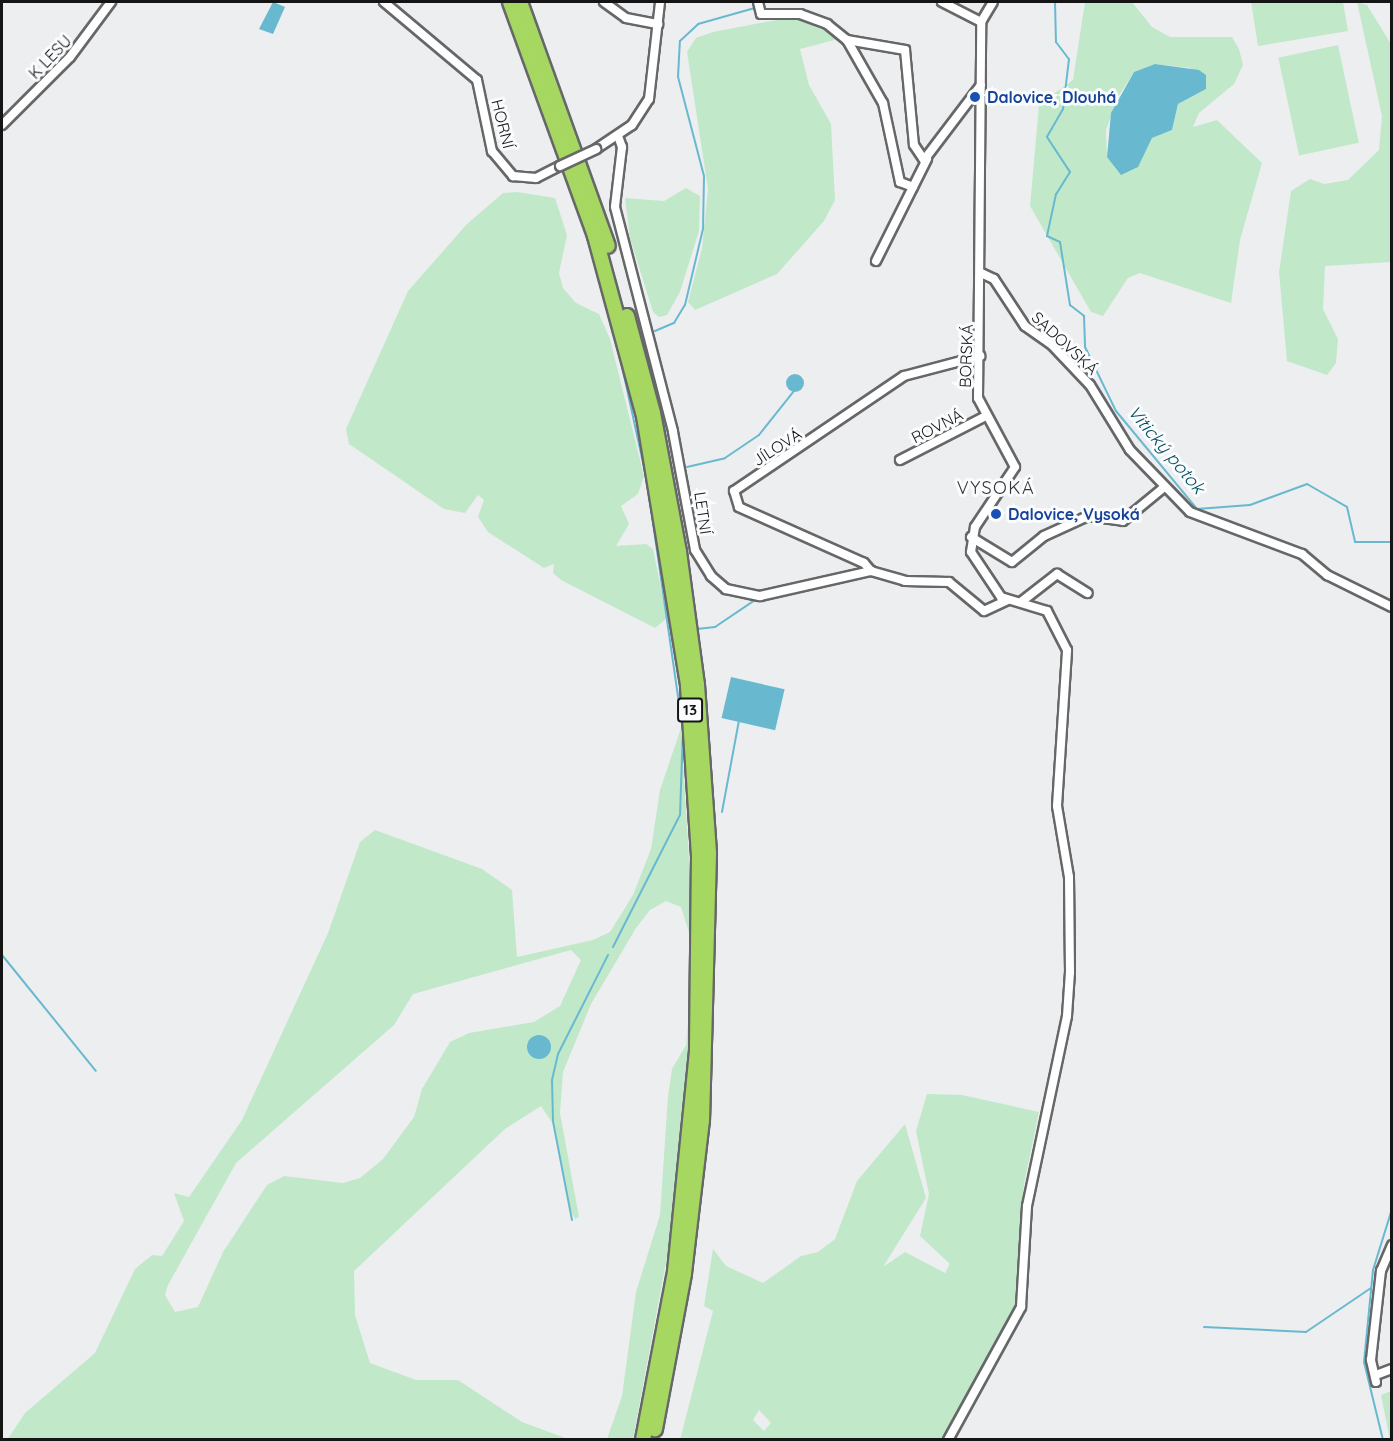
<!DOCTYPE html>
<html>
<head>
<meta charset="utf-8">
<style>
  body { margin:0 }
  #map { position:relative; width:1393px; height:1441px; overflow:hidden; background:#edeef0; font-family:Quicksand,sans-serif }
  div>[style] { position:absolute }
  [style*='--x'] { left:calc(var(--x)*1px); top:calc(var(--y)*1px); width:calc(var(--w)*1px); rotate:calc(var(--a)*1deg) }
  .green>* { inset:0; background:#c1e9c9; transform-origin:0 0 }
  .water>* { inset:0; background:#68b9d0; transform-origin:0 0 }
  .round { border-radius:50% }
  .stream>* { height:2px; margin:-1px; padding:0 1px; transform-origin:1px; border-radius:1px; background:#68b9d0 }
  .roads { filter:drop-shadow(2px 0 #666769) drop-shadow(-2px 0 #666769) drop-shadow(0 2px #666769) drop-shadow(0 -2px #666769) }
  .street>* { height:8px; margin:-4px; padding:0 4px; transform-origin:4px; border-radius:4px; background:#fff }
  .highway>* { height:14px; margin:-7px; padding:0 7px; transform-origin:7px; border-radius:7px; background:#a6d861 }
  .bridges { filter:drop-shadow(2px 0 #666769) drop-shadow(-2px 0 #666769) drop-shadow(0 2px #666769) drop-shadow(0 -2px #666769) }
  .street-bridge>* { height:8px; margin:-4px; padding:0 4px; transform-origin:4px; border-radius:4px; background:#fff }
  .dots>* { width:16px; height:16px; translate:-50% -50%; box-sizing:border-box; border:3px solid #fafcfd; border-radius:50% }
  span { translate:-50% -50%; white-space:nowrap; text-align:center; line-height:1.15; -webkit-text-stroke:6px #fafcfd; paint-order:stroke }
  .shield-label span { padding:2px 4px; background:#fafcfd; border:2px solid; border-radius:4px; -webkit-text-stroke-width:0 }
  .shield-label { font-size:15px; color:#151516; font-weight:700 }
  .street-label { font-size:16px; color:#151516 }
  .transit-label { font-size:16px; color:#164399; font-weight:700 }
  .left { translate:0 -50%; text-align:left }
  .water-label { font-size:18px; color:#014e5e; font-style:italic }
  .neighbourhood-label { font-size:18px; color:#333436; letter-spacing:1.5px }
  .frame { position:absolute; inset:0; border:3px solid #151516; pointer-events:none }
</style>
</head>
<body>
<div id="map">
  <div class="green">
    <i style="clip-path:polygon(evenodd,1085px 2px,1132px 2px,1152px 27px,1170px 37px,1232px 37px,1239px 49px,1243px 65px,1234px 84px,1199px 113px,1193px 127px,1217px 120px,1262px 163px,1240px 240px,1231px 303px,1140px 273px,1128px 278px,1103px 316px,1091px 312px,1030px 206px,1040px 94px,1052px 95px,1073px 80px,1085px 2px,1155px 64px,1190px 68px,1206px 79px,1206px 89px,1178px 104px,1172px 130px,1152px 138px,1145px 152px,1107px 157px,1106px 130px,1118px 97px,1134px 72px,1155px 64px)"></i>
    <i style="clip-path:polygon(1251px 2px,1343px 2px,1348px 31px,1258px 46px)"></i>
    <i style="clip-path:polygon(1357px 2px,1367px 5px,1391px 44px,1391px 262px,1325px 266px,1323px 309px,1338px 339px,1336px 363px,1327px 375px,1287px 361px,1279px 272px,1291px 191px,1310px 179px,1324px 184px,1348px 180px,1379px 150px,1382px 116px)"></i>
    <i style="clip-path:polygon(792px 17px,842px 38px,800px 49px,809px 85px,831px 124px,835px 200px,824px 221px,777px 274px,695px 310px,688px 302px,702px 248px,708px 189px,687px 52px,696px 38px,713px 32px)"></i>
    <i style="left:1338px;top:45px;width:100px;height:61px;rotate:78deg"></i>
    <i style="clip-path:polygon(686px 188px,700px 196px,699px 231px,680px 292px,667px 315px,659px 317px,653px 312px,630px 238px,625px 198px,664px 201px)"></i>
    <i style="clip-path:polygon(517px 192px,555px 198px,567px 235px,559px 273px,563px 288px,576px 303px,599px 314px,610px 339px,644px 476px,638px 494px,621px 506px,629px 524px,616px 546px,646px 544px,653px 549px,667px 618px,655px 628px,561px 580px,553px 573px,554px 564px,544px 568px,488px 532px,478px 517px,484px 500px,478px 495px,465px 513px,444px 509px,349px 444px,346px 429px,408px 291px,467px 224px,503px 193px)"></i>
    <i style="clip-path:polygon(evenodd,681px 728px,695px 956px,689px 1061px,673px 1225px,633px 1439px,607px 1439px,622px 1396px,636px 1292px,660px 1215px,668px 1096px,672px 1069px,686px 1045px,689px 1010px,691px 939px,681px 907px,666px 901px,650px 910px,636px 928px,591px 1004px,563px 1072px,560px 1113px,579px 1217px,575px 1219px,569px 1207px,553px 1124px,541px 1106px,505px 1129px,354px 1271px,355px 1315px,370px 1363px,416px 1380px,458px 1380px,522px 1422px,568px 1439px,7px 1440px,25px 1413px,95px 1353px,135px 1269px,152px 1255px,162px 1256px,184px 1221px,174px 1193px,189px 1197px,242px 1120px,328px 933px,360px 842px,375px 830px,482px 869px,512px 890px,517px 957px,593px 940px,610px 932px,633px 895px,651px 849px,660px 790px,681px 728px,571px 950px,581px 960px,560px 1006px,534px 1022px,469px 1033px,450px 1042px,422px 1089px,414px 1117px,383px 1159px,360px 1178px,343px 1183px,284px 1176px,267px 1185px,223px 1252px,198px 1307px,175px 1312px,165px 1295px,168px 1285px,236px 1163px,394px 1025px,413px 994px,571px 950px)"></i>
    <i style="clip-path:polygon(evenodd,927px 1094px,962px 1095px,1039px 1112px,1024px 1184px,1017px 1300px,1005px 1331px,941px 1439px,680px 1440px,713px 1311px,704px 1306px,713px 1249px,726px 1266px,763px 1283px,801px 1256px,818px 1252px,835px 1239px,857px 1181px,905px 1124px,926px 1198px,883px 1267px,905px 1252px,945px 1273px,950px 1264px,920px 1236px,929px 1194px,916px 1131px,927px 1094px,759px 1410px,771px 1423px,764px 1431px,753px 1420px,759px 1410px)"></i>
    <i style="clip-path:polygon(1391px 1391px,1392px 1439px,1390px 1440px,1381px 1395px)"></i>
  </div>
  <div class="water">
    <i style="clip-path:polygon(273px 2px,285px 7px,273px 34px,259px 29px)"></i>
    <i style="clip-path:polygon(1155px 64px,1199px 70px,1206px 75px,1206px 89px,1178px 104px,1172px 130px,1152px 138px,1138px 167px,1121px 175px,1107px 157px,1111px 113px,1134px 72px)"></i>
    <i class="round" style="left:786px;top:374px;width:18px;height:18px"></i>
    <i style="left:731px;top:677px;width:55px;height:42px;rotate:13deg"></i>
    <i class="round" style="left:527px;top:1035px;width:24px;height:24px"></i>
  </div>
  <div class="stream">
    <i style="--x:1055;--y:2;--w:40;--a:88.6"></i>
    <i style="--x:1056;--y:42;--w:21;--a:53"></i>
    <i style="--x:1069;--y:59;--w:50;--a:96.8"></i>
    <i style="--x:1063;--y:109;--w:32;--a:120"></i>
    <i style="--x:1047;--y:137;--w:42;--a:56.7"></i>
    <i style="--x:1070;--y:172;--w:26;--a:122"></i>
    <i style="--x:1056;--y:194;--w:43;--a:102.1"></i>
    <i style="--x:1047;--y:236;--w:14;--a:25"></i>
    <i style="--x:1060;--y:242;--w:64;--a:81"></i>
    <i style="--x:1070;--y:305;--w:18;--a:38"></i>
    <i style="--x:1084;--y:316;--w:31;--a:88"></i>
    <i style="--x:1085;--y:347;--w:71;--a:64.2"></i>
    <i style="--x:1116;--y:411;--w:127;--a:50.4"></i>
    <i style="--x:1197;--y:509;--w:53;--a:-4.3"></i>
    <i style="--x:1250;--y:505;--w:61;--a:-20.2"></i>
    <i style="--x:1307;--y:484;--w:46;--a:29.9"></i>
    <i style="--x:1347;--y:507;--w:36;--a:77"></i>
    <i style="--x:1355;--y:542;--w:37;--a:0"></i>
    <i style="--x:655;--y:331;--w:21;--a:-23"></i>
    <i style="--x:674;--y:323;--w:21;--a:-59"></i>
    <i style="--x:685;--y:305;--w:78;--a:-76.7"></i>
    <i style="--x:703;--y:229;--w:53;--a:-88.9"></i>
    <i style="--x:704;--y:176;--w:102;--a:-104.7"></i>
    <i style="--x:678;--y:77;--w:36;--a:-87"></i>
    <i style="--x:680;--y:41;--w:25;--a:-43"></i>
    <i style="--x:698;--y:24;--w:59;--a:-15.7"></i>
    <i style="--x:687;--y:467;--w:39;--a:-13"></i>
    <i style="--x:725;--y:458;--w:41;--a:-34.1"></i>
    <i style="--x:759;--y:435;--w:56;--a:-51.5"></i>
    <i style="--x:697;--y:629;--w:18;--a:-6"></i>
    <i style="--x:715;--y:627;--w:52;--a:-34"></i>
    <i style="--x:722;--y:812;--w:94;--a:-79.5"></i>
    <i style="--x:613;--y:947;--w:148;--a:-63.1"></i>
    <i style="--x:680;--y:815;--w:84;--a:-88"></i>
    <i style="--x:683;--y:731;--w:253;--a:-98.2"></i>
    <i style="--x:647;--y:481;--w:145;--a:-102.3"></i>
    <i style="--x:2;--y:955;--w:149;--a:51"></i>
    <i style="--x:572;--y:1220;--w:101;--a:-100.9"></i>
    <i style="--x:553;--y:1121;--w:41;--a:-91.4"></i>
    <i style="--x:552;--y:1080;--w:27;--a:-77"></i>
    <i style="--x:558;--y:1054;--w:111;--a:-63.2"></i>
    <i style="--x:1204;--y:1327;--w:102;--a:2.8"></i>
    <i style="--x:1306;--y:1332;--w:78;--a:-34.1"></i>
    <i style="--x:1383;--y:1440;--w:80;--a:-103.7"></i>
    <i style="--x:1364;--y:1362;--w:92;--a:-84.4"></i>
    <i style="--x:1373;--y:1270;--w:64;--a:-72.7"></i>
  </div>
  <div class="roads">
    <div class="street">
      <i style="--x:384;--y:2;--w:121;--a:40"></i>
      <i style="--x:477;--y:80;--w:73;--a:78.1"></i>
      <i style="--x:492;--y:151;--w:33;--a:50"></i>
      <i style="--x:513;--y:176;--w:23;--a:5"></i>
      <i style="--x:536;--y:178;--w:27;--a:-27"></i>
      <i style="--x:604;--y:2;--w:27;--a:36"></i>
      <i style="--x:626;--y:18;--w:33;--a:11"></i>
      <i style="--x:758;--y:2;--w:12;--a:76"></i>
      <i style="--x:761;--y:14;--w:39;--a:0"></i>
      <i style="--x:800;--y:14;--w:29;--a:20"></i>
      <i style="--x:827;--y:24;--w:26;--a:39"></i>
      <i style="--x:847;--y:40;--w:59;--a:9.8"></i>
      <i style="--x:905;--y:50;--w:95;--a:84.6"></i>
      <i style="--x:914;--y:145;--w:18;--a:56"></i>
      <i style="--x:924;--y:160;--w:94;--a:-52.8"></i>
      <i style="--x:942;--y:2;--w:44;--a:27.1"></i>
      <i style="--x:847;--y:40;--w:73;--a:60.3"></i>
      <i style="--x:883;--y:103;--w:81;--a:77.9"></i>
      <i style="--x:900;--y:182;--w:14;--a:21"></i>
      <i style="--x:2;--y:125;--w:96;--a:-45"></i>
      <i style="--x:70;--y:57;--w:69;--a:-53.3"></i>
      <i style="--x:618;--y:136;--w:12;--a:70"></i>
      <i style="--x:622;--y:147;--w:60;--a:96.7"></i>
      <i style="--x:615;--y:207;--w:232;--a:75.5"></i>
      <i style="--x:673;--y:432;--w:120;--a:79.4"></i>
      <i style="--x:695;--y:550;--w:31;--a:58"></i>
      <i style="--x:711;--y:576;--w:20;--a:41"></i>
      <i style="--x:726;--y:589;--w:35;--a:12"></i>
      <i style="--x:760;--y:596;--w:114;--a:-12.7"></i>
      <i style="--x:871;--y:571;--w:35;--a:16"></i>
      <i style="--x:905;--y:581;--w:44;--a:1.3"></i>
      <i style="--x:949;--y:582;--w:45;--a:39.6"></i>
      <i style="--x:984;--y:611;--w:26;--a:-25"></i>
      <i style="--x:596;--y:149;--w:43;--a:-33.7"></i>
      <i style="--x:632;--y:125;--w:31;--a:-57"></i>
      <i style="--x:649;--y:99;--w:98;--a:-83.5"></i>
      <i style="--x:876;--y:261;--w:114;--a:-63.4"></i>
      <i style="--x:981;--y:273;--w:14;--a:25"></i>
      <i style="--x:994;--y:279;--w:56;--a:56.6"></i>
      <i style="--x:1025;--y:326;--w:33;--a:35"></i>
      <i style="--x:1052;--y:345;--w:55;--a:46.5"></i>
      <i style="--x:1090;--y:385;--w:76;--a:58.4"></i>
      <i style="--x:1130;--y:450;--w:86;--a:45.9"></i>
      <i style="--x:1190;--y:512;--w:120;--a:20.6"></i>
      <i style="--x:1302;--y:554;--w:33;--a:40"></i>
      <i style="--x:1327;--y:575;--w:72;--a:26.2"></i>
      <i style="--x:900;--y:460;--w:97;--a:-27.1"></i>
      <i style="--x:971;--y:537;--w:48;--a:31.4"></i>
      <i style="--x:1012;--y:562;--w:41;--a:-39.1"></i>
      <i style="--x:1044;--y:536;--w:48;--a:-24.4"></i>
      <i style="--x:1088;--y:516;--w:35;--a:8"></i>
      <i style="--x:1123;--y:521;--w:50;--a:-39.4"></i>
      <i style="--x:871;--y:571;--w:11;--a:-131"></i>
      <i style="--x:864;--y:563;--w:137;--a:-155.9"></i>
      <i style="--x:739;--y:507;--w:17;--a:-107"></i>
      <i style="--x:734;--y:491;--w:205;--a:-34.1"></i>
      <i style="--x:904;--y:376;--w:79;--a:-14.7"></i>
      <i style="--x:1021;--y:602;--w:46;--a:-37.9"></i>
      <i style="--x:1057;--y:574;--w:36;--a:32"></i>
      <i style="--x:1376;--y:1375;--w:17;--a:-21"></i>
      <i style="--x:1376;--y:1382;--w:23;--a:-103"></i>
      <i style="--x:1371;--y:1360;--w:90;--a:-83.6"></i>
      <i style="--x:1381;--y:1271;--w:28;--a:-67"></i>
      <i style="--x:948;--y:1440;--w:152;--a:-61.2"></i>
      <i style="--x:1021;--y:1307;--w:101;--a:-86.6"></i>
      <i style="--x:1027;--y:1206;--w:194;--a:-78.1"></i>
      <i style="--x:1067;--y:1016;--w:44;--a:-86.1"></i>
      <i style="--x:1070;--y:972;--w:95;--a:-90.6"></i>
      <i style="--x:1069;--y:877;--w:72;--a:-99.6"></i>
      <i style="--x:1057;--y:806;--w:156;--a:-86.3"></i>
      <i style="--x:1067;--y:650;--w:44;--a:-117.1"></i>
      <i style="--x:1047;--y:611;--w:48;--a:-163.1"></i>
      <i style="--x:1001;--y:597;--w:54;--a:-123.7"></i>
      <i style="--x:971;--y:552;--w:25;--a:-81"></i>
      <i style="--x:975;--y:527;--w:72;--a:-56.3"></i>
      <i style="--x:1015;--y:467;--w:78;--a:-118.2"></i>
      <i style="--x:978;--y:398;--w:376;--a:-89.5"></i>
      <i style="--x:981;--y:22;--w:23;--a:-59"></i>
    </div>
    <div class="highway">
      <i style="--x:510;--y:2;--w:249;--a:70"></i>
      <i style="--x:595;--y:236;--w:187;--a:74.8"></i>
      <i style="--x:644;--y:416;--w:274;--a:80.7"></i>
      <i style="--x:688;--y:686;--w:170;--a:86.3"></i>
      <i style="--x:699;--y:856;--w:195;--a:90.6"></i>
      <i style="--x:697;--y:1051;--w:222;--a:95.7"></i>
      <i style="--x:675;--y:1272;--w:171;--a:100.8"></i>
      <i style="--x:520;--y:2;--w:259;--a:70.2"></i>
      <i style="--x:627;--y:316;--w:100;--a:75"></i>
      <i style="--x:653;--y:413;--w:141;--a:79.4"></i>
      <i style="--x:679;--y:552;--w:134;--a:82.3"></i>
      <i style="--x:697;--y:685;--w:169;--a:85.9"></i>
      <i style="--x:709;--y:854;--w:266;--a:91.5"></i>
      <i style="--x:702;--y:1120;--w:155;--a:96.7"></i>
      <i style="--x:684;--y:1274;--w:158;--a:100.6"></i>
    </div>
  </div>
  <div class="bridges">
    <div class="street-bridge">
      <i style="--x:560;--y:166;--w:40;--a:-25"></i>
    </div>
  </div>
  <div class="dots">
    <i style="left:975px;top:97px;background:#1a4fb4"></i>
    <i style="left:996px;top:514px;background:#1a4fb4"></i>
  </div>
  <div class="shield-label">
    <span style="left:690px;top:710px">13</span>
  </div>
  <div class="street-label">
    <span style="left:50px;top:57px;rotate:-46deg">K LESU</span>
    <span style="left:503px;top:124px;rotate:76deg">HORNÍ</span>
    <span style="left:1065px;top:343px;rotate:43deg">SADOVSKÁ</span>
    <span style="left:966px;top:356px;rotate:-88deg">BORSKÁ</span>
    <span style="left:937px;top:426px;rotate:-27deg">ROVNÁ</span>
    <span style="left:777px;top:447px;rotate:-33deg">JÍLOVÁ</span>
    <span style="left:703px;top:513px;rotate:82deg">LETNÍ</span>
  </div>
  <div class="transit-label">
    <span class="left" style="left:987px;top:97px">Dalovice, Dlouhá</span>
    <span class="left" style="left:1008px;top:514px">Dalovice, Vysoká</span>
  </div>
  <div class="water-label">
    <span style="left:1166px;top:450px;rotate:50deg">Vitický potok</span>
  </div>
  <div class="neighbourhood-label">
    <span style="left:996px;top:488px">VYSOKÁ</span>
  </div>
  <div class="frame"></div>
</div>
</body>
</html>
